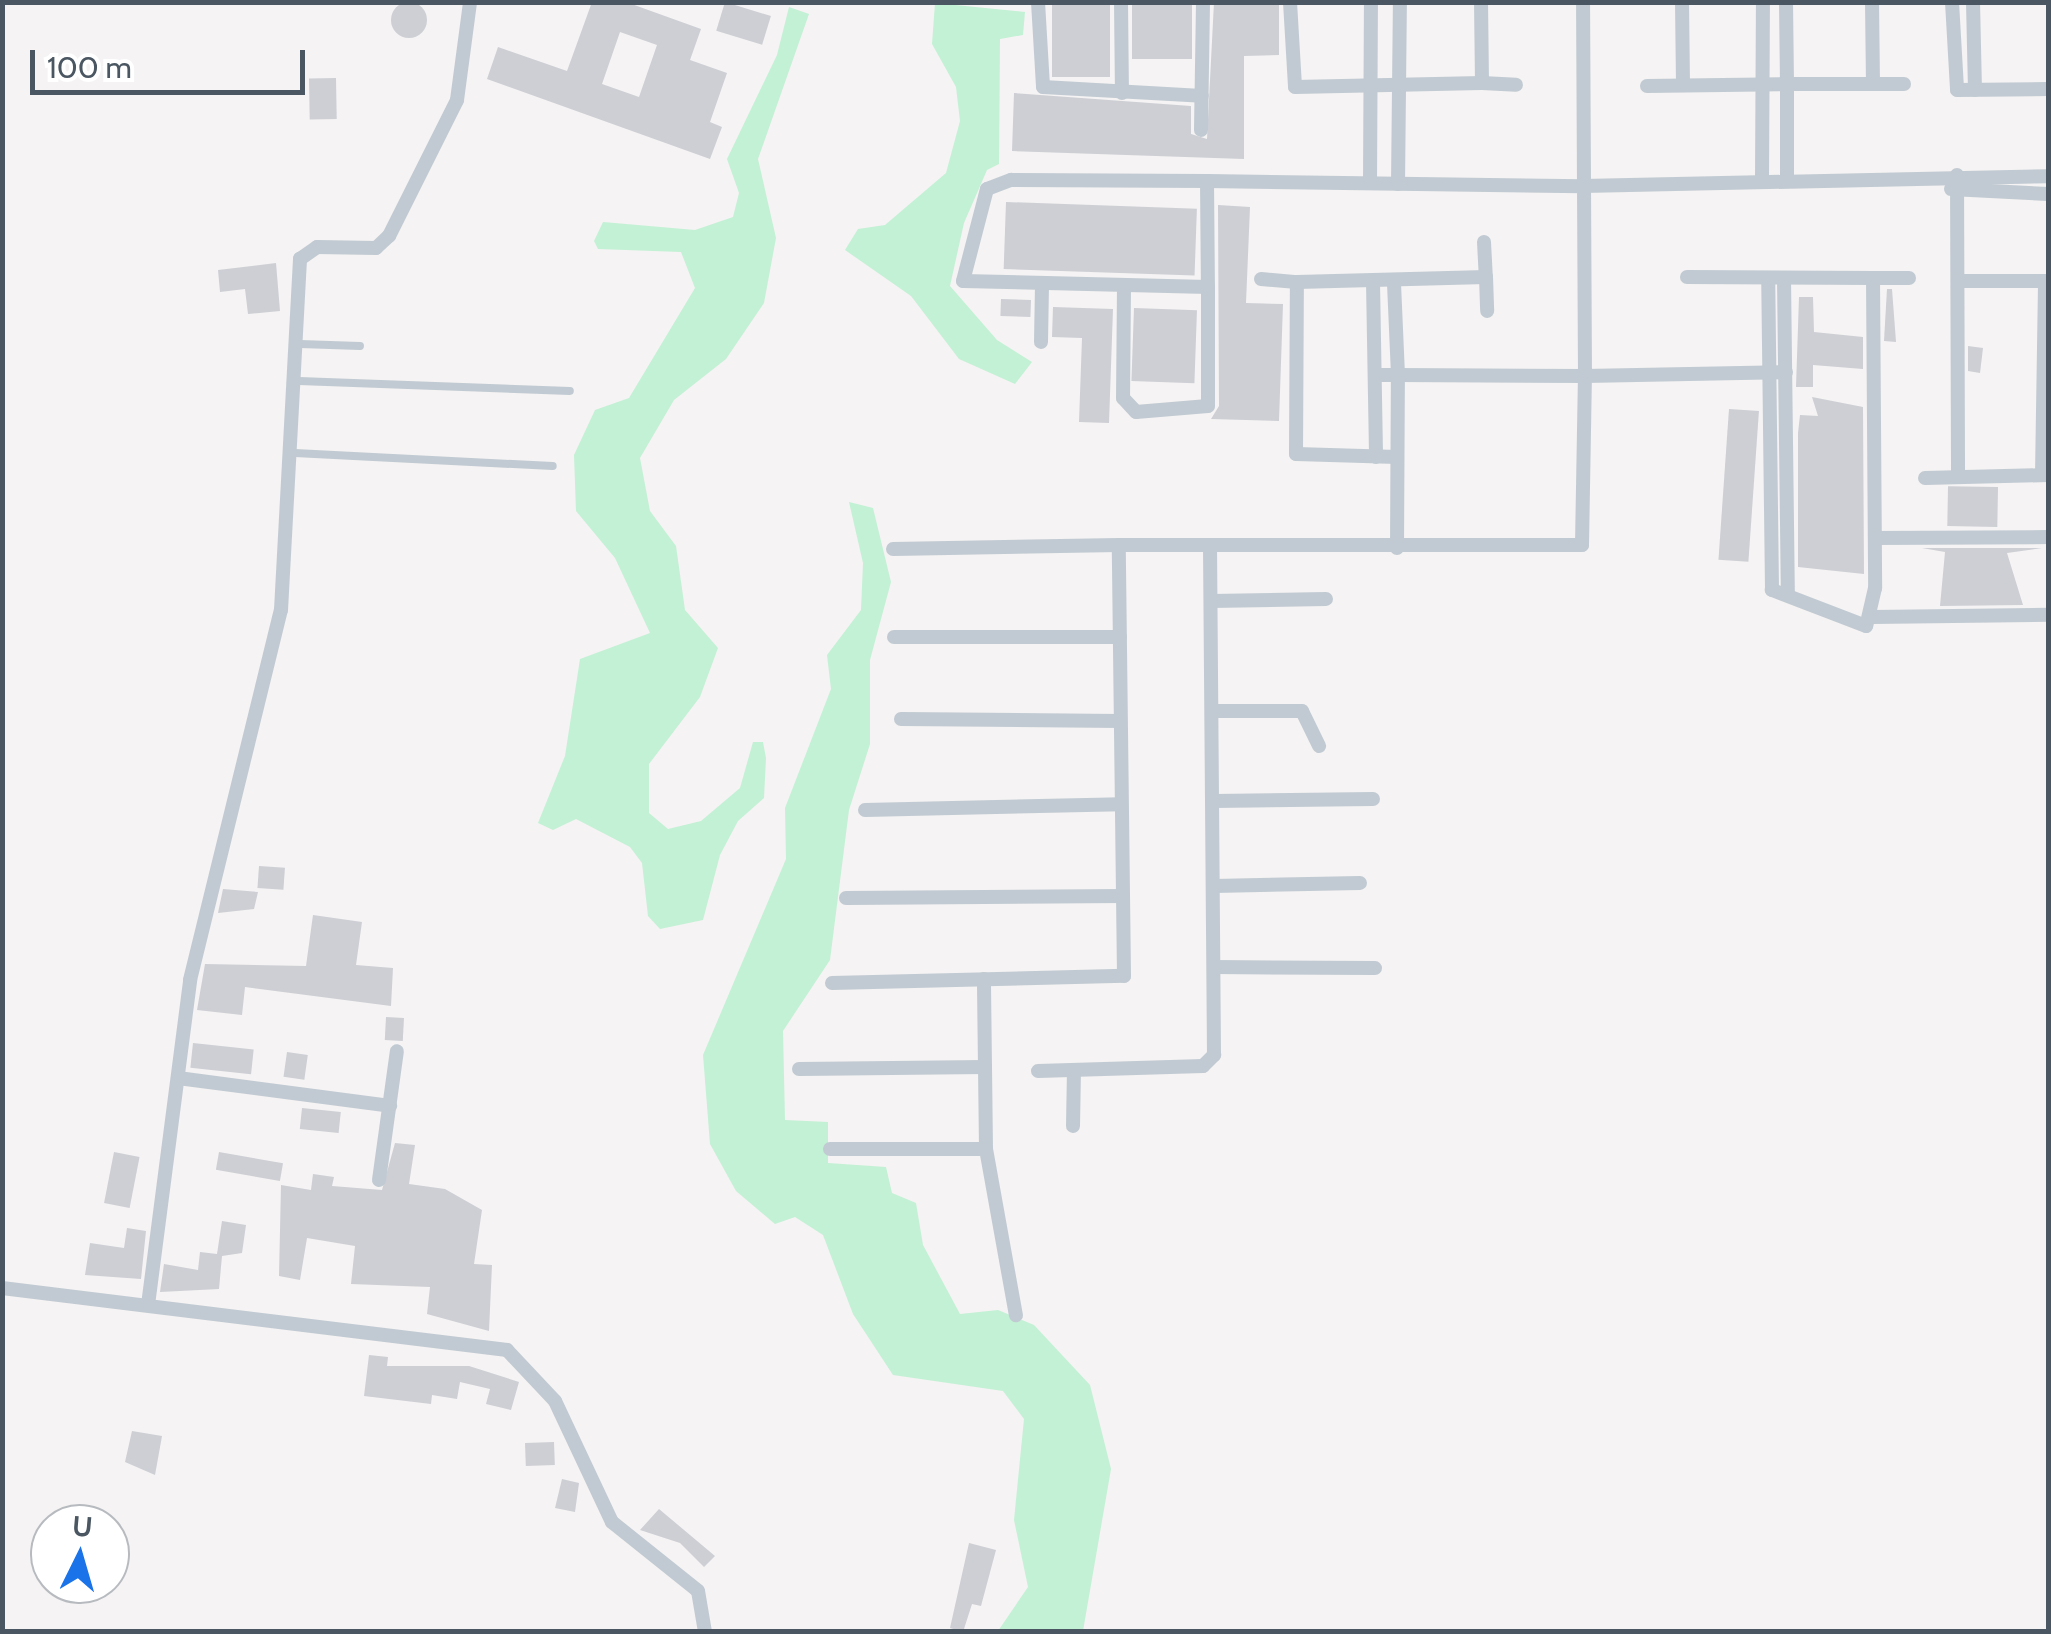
<!DOCTYPE html>
<html>
<head>
<meta charset="utf-8">
<style>
  body { margin:0 }
  #map { position:relative; width:2051px; height:1634px; overflow:hidden; background:#f5f3f3; font-family:Cabin,sans-serif }
  div>[style] { position:absolute }
  [style*='--x'] { left:calc(var(--x)*1px); top:calc(var(--y)*1px); width:calc(var(--w)*1px); rotate:calc(var(--a)*1deg) }
  .green>* { inset:0; background:#c3f1d5 }
  .building>* { inset:0; background:#cdcfd5; transform-origin:0 0 }
  .round { border-radius:50% }
  .lane>* { height:8px; margin:-4px; padding:0 4px; transform-origin:4px; border-radius:4px; background:#c1cad2 }
  .street>* { height:14px; margin:-7px; padding:0 7px; transform-origin:7px; border-radius:7px; background:#c1cad2 }
  span { translate:-50% -50%; white-space:nowrap; text-align:center; line-height:1.15; -webkit-text-stroke:9px #fff; paint-order:stroke }
  .frame { position:absolute; inset:0; border:5px solid #4a5661; pointer-events:none }
  .north { position:absolute; left:30px; top:1504px; width:100px; height:100px; box-sizing:border-box; background:#fff; border:2px solid #b7bbc0; border-radius:50%; rotate:5deg; font-size:28px; font-weight:700; line-height:40px; text-align:center; color:#4a5661 }
  .north::after { content:''; display:block; margin:auto; width:35px; height:45px; background:#1a73e8; clip-path:polygon(50% 0,100% 100%,50% 72%,0 100%) }
  .scale { position:absolute; left:30px; top:50px; width:275px; height:45px; box-sizing:border-box; border:5px solid #4a5661; border-top:0; padding-left:12px; font-size:30px; line-height:35px; white-space:nowrap; color:#4a5661; -webkit-text-stroke:8px #fff; paint-order:stroke }
</style>
</head>
<body>
<div id="map">
  <div class="green">
    <i style="clip-path:polygon(935px 3px,1025px 12px,1023px 35px,1000px 39px,999px 164px,987px 170px,964px 223px,950px 286px,997px 340px,1032px 362px,1015px 384px,959px 359px,911px 296px,845px 250px,858px 229px,885px 225px,946px 173px,960px 121px,956px 87px,932px 44px)"></i>
    <i style="clip-path:polygon(789px 7px,809px 14px,758px 159px,776px 238px,764px 303px,726px 359px,674px 400px,640px 458px,650px 511px,676px 546px,685px 610px,718px 648px,700px 697px,649px 764px,649px 813px,668px 829px,701px 821px,740px 788px,753px 742px,763px 742px,766px 758px,764px 798px,738px 821px,720px 855px,703px 920px,660px 929px,648px 916px,642px 863px,630px 847px,576px 819px,553px 830px,538px 823px,565px 756px,580px 659px,650px 633px,615px 558px,576px 511px,574px 455px,595px 410px,629px 398px,695px 288px,681px 252px,598px 249px,594px 241px,603px 222px,695px 230px,733px 217px,739px 193px,727px 159px,777px 55px)"></i>
    <i style="clip-path:polygon(849px 502px,873px 508px,891px 582px,870px 660px,870px 744px,849px 810px,830px 960px,783px 1031px,785px 1120px,828px 1122px,828px 1163px,886px 1167px,892px 1193px,916px 1203px,923px 1245px,960px 1314px,998px 1310px,1034px 1325px,1090px 1385px,1111px 1469px,1083px 1631px,998px 1631px,1028px 1587px,1014px 1520px,1024px 1419px,1003px 1391px,893px 1375px,853px 1314px,823px 1235px,795px 1217px,775px 1224px,736px 1191px,710px 1144px,703px 1055px,786px 859px,785px 808px,831px 689px,827px 655px,861px 610px,863px 563px)"></i>
  </div>
  <div class="building">
    <i style="clip-path:polygon(evenodd,592px 2px,626px 2px,701px 29px,690px 60px,727px 73px,710px 122px,722px 127px,710px 159px,487px 79px,498px 47px,567px 71px,592px 2px,620px 32px,657px 45px,639px 97px,602px 84px,620px 32px)"></i>
    <i style="left:725px;top:2px;width:48px;height:30px;rotate:17deg"></i>
    <i style="left:1052px;top:2px;width:58px;height:75px"></i>
    <i style="left:1132px;top:2px;width:60px;height:57px"></i>
    <i style="clip-path:polygon(1214px 2px,1279px 2px,1279px 55px,1244px 56px,1244px 159px,1012px 151px,1014px 93px,1191px 106px,1191px 134px,1207px 139px)"></i>
    <i class="round" style="left:391px;top:2px;width:36px;height:36px"></i>
    <i style="left:336px;top:78px;width:41px;height:27px;rotate:89deg"></i>
    <i style="left:1006px;top:202px;width:191px;height:67px;rotate:2deg"></i>
    <i style="clip-path:polygon(1218px 205px,1250px 207px,1246px 303px,1283px 304px,1279px 421px,1211px 419px,1219px 406px)"></i>
    <i style="clip-path:polygon(276px 263px,280px 311px,248px 314px,245px 289px,220px 292px,218px 270px)"></i>
    <i style="clip-path:polygon(1887px 289px,1892px 289px,1896px 342px,1884px 341px)"></i>
    <i style="clip-path:polygon(1799px 297px,1813px 297px,1814px 332px,1863px 337px,1863px 369px,1813px 365px,1813px 387px,1796px 387px)"></i>
    <i style="left:1001px;top:299px;width:30px;height:17px;rotate:2deg"></i>
    <i style="clip-path:polygon(1053px 307px,1113px 309px,1109px 423px,1079px 422px,1082px 338px,1052px 337px)"></i>
    <i style="left:1134px;top:308px;width:63px;height:73px;rotate:2deg"></i>
    <i style="clip-path:polygon(1968px 346px,1983px 348px,1980px 373px,1968px 371px)"></i>
    <i style="clip-path:polygon(1812px 397px,1863px 407px,1864px 574px,1798px 567px,1798px 433px,1800px 415px,1818px 416px)"></i>
    <i style="left:1729px;top:409px;width:30px;height:151px;rotate:4deg"></i>
    <i style="left:1998px;top:487px;width:40px;height:50px;rotate:91deg"></i>
    <i style="clip-path:polygon(1922px 548px,2042px 548px,2007px 553px,2023px 605px,1940px 606px,1945px 552px)"></i>
    <i style="left:259px;top:866px;width:26px;height:22px;rotate:4deg"></i>
    <i style="clip-path:polygon(223px 889px,258px 892px,254px 909px,218px 913px)"></i>
    <i style="clip-path:polygon(313px 915px,362px 922px,356px 965px,393px 968px,391px 1006px,245px 987px,242px 1015px,197px 1010px,205px 964px,306px 966px)"></i>
    <i style="left:386px;top:1017px;width:18px;height:23px;rotate:3deg"></i>
    <i style="left:193px;top:1043px;width:61px;height:25px;rotate:6deg"></i>
    <i style="left:287px;top:1052px;width:21px;height:25px;rotate:8deg"></i>
    <i style="left:302px;top:1108px;width:39px;height:21px;rotate:6deg"></i>
    <i style="clip-path:polygon(395px 1143px,415px 1145px,409px 1184px,445px 1189px,482px 1210px,474px 1264px,492px 1265px,489px 1331px,427px 1314px,430px 1287px,351px 1284px,355px 1246px,307px 1238px,300px 1280px,279px 1276px,281px 1185px,311px 1190px,313px 1174px,334px 1177px,332px 1186px,382px 1190px)"></i>
    <i style="left:114px;top:1152px;width:26px;height:52px;rotate:11deg"></i>
    <i style="left:219px;top:1152px;width:65px;height:18px;rotate:10deg"></i>
    <i style="clip-path:polygon(222px 1221px,246px 1225px,242px 1253px,222px 1256px,219px 1289px,160px 1292px,164px 1264px,198px 1270px,200px 1252px,217px 1254px)"></i>
    <i style="clip-path:polygon(127px 1228px,146px 1231px,141px 1279px,85px 1275px,90px 1243px,124px 1248px)"></i>
    <i style="clip-path:polygon(369px 1355px,388px 1357px,387px 1366px,469px 1366px,519px 1382px,511px 1410px,486px 1404px,490px 1389px,460px 1382px,457px 1399px,432px 1395px,431px 1404px,364px 1396px)"></i>
    <i style="clip-path:polygon(132px 1431px,162px 1436px,155px 1475px,125px 1462px)"></i>
    <i style="left:554px;top:1442px;width:23px;height:29px;rotate:88deg"></i>
    <i style="clip-path:polygon(562px 1479px,579px 1483px,575px 1512px,555px 1508px)"></i>
    <i style="clip-path:polygon(659px 1509px,715px 1556px,704px 1567px,680px 1543px,640px 1530px)"></i>
    <i style="clip-path:polygon(969px 1543px,996px 1550px,981px 1606px,972px 1604px,963px 1632px,950px 1628px)"></i>
  </div>
  <div class="lane">
    <i style="--x:300;--y:344;--w:60;--a:1.9"></i>
    <i style="--x:299;--y:381;--w:271;--a:2.1"></i>
    <i style="--x:295;--y:453;--w:258;--a:2.9"></i>
  </div>
  <div class="street">
    <i style="--x:1038;--y:2;--w:85;--a:86.6"></i>
    <i style="--x:1043;--y:87;--w:159;--a:3.2"></i>
    <i style="--x:1121;--y:2;--w:91;--a:89.4"></i>
    <i style="--x:1290;--y:2;--w:85;--a:86.6"></i>
    <i style="--x:1295;--y:87;--w:187;--a:-1.2"></i>
    <i style="--x:1482;--y:83;--w:81;--a:-90.7"></i>
    <i style="--x:1682;--y:2;--w:82;--a:89.3"></i>
    <i style="--x:1872;--y:2;--w:81;--a:89.3"></i>
    <i style="--x:1952;--y:2;--w:88;--a:86.7"></i>
    <i style="--x:1957;--y:90;--w:91;--a:-0.6"></i>
    <i style="--x:1973;--y:2;--w:88;--a:88.7"></i>
    <i style="--x:1482;--y:83;--w:34;--a:3"></i>
    <i style="--x:1647;--y:86;--w:140;--a:-0.8"></i>
    <i style="--x:1787;--y:84;--w:82;--a:-90.7"></i>
    <i style="--x:1201;--y:130;--w:128;--a:-89.1"></i>
    <i style="--x:1957;--y:175;--w:301;--a:89.8"></i>
    <i style="--x:1207;--y:181;--w:106;--a:89.5"></i>
    <i style="--x:1208;--y:287;--w:245;--a:-178.6"></i>
    <i style="--x:963;--y:281;--w:95;--a:-75.4"></i>
    <i style="--x:987;--y:189;--w:26;--a:-21"></i>
    <i style="--x:1011;--y:180;--w:196;--a:0.3"></i>
    <i style="--x:1207;--y:181;--w:376;--a:0.8"></i>
    <i style="--x:1583;--y:186;--w:465;--a:-1.2"></i>
    <i style="--x:1787;--y:181;--w:97;--a:-90"></i>
    <i style="--x:1787;--y:84;--w:117;--a:0"></i>
    <i style="--x:1762;--y:182;--w:180;--a:-89.7"></i>
    <i style="--x:1370;--y:183;--w:181;--a:-89.7"></i>
    <i style="--x:1398;--y:184;--w:182;--a:-89.4"></i>
    <i style="--x:1951;--y:189;--w:97;--a:3"></i>
    <i style="--x:1484;--y:242;--w:35;--a:87"></i>
    <i style="--x:1687;--y:277;--w:186;--a:0.3"></i>
    <i style="--x:1873;--y:278;--w:310;--a:89.6"></i>
    <i style="--x:1875;--y:588;--w:39;--a:103"></i>
    <i style="--x:1866;--y:626;--w:101;--a:-159"></i>
    <i style="--x:1772;--y:590;--w:311;--a:-90.7"></i>
    <i style="--x:1784;--y:278;--w:315;--a:89.3"></i>
    <i style="--x:1873;--y:278;--w:36;--a:0"></i>
    <i style="--x:1261;--y:279;--w:36;--a:5"></i>
    <i style="--x:1958;--y:281;--w:90;--a:0"></i>
    <i style="--x:1373;--y:282;--w:175;--a:89"></i>
    <i style="--x:1124;--y:286;--w:112;--a:90.5"></i>
    <i style="--x:1123;--y:398;--w:19;--a:47"></i>
    <i style="--x:1136;--y:412;--w:72;--a:-4.8"></i>
    <i style="--x:1208;--y:406;--w:119;--a:-90"></i>
    <i style="--x:1041;--y:342;--w:56;--a:-89"></i>
    <i style="--x:1376;--y:375;--w:22;--a:0"></i>
    <i style="--x:1398;--y:375;--w:93;--a:-92.5"></i>
    <i style="--x:1397;--y:457;--w:101;--a:-178.3"></i>
    <i style="--x:1296;--y:454;--w:172;--a:-89.7"></i>
    <i style="--x:1297;--y:282;--w:189;--a:-1.5"></i>
    <i style="--x:1486;--y:277;--w:34;--a:88"></i>
    <i style="--x:2042;--y:475;--w:194;--a:-89.1"></i>
    <i style="--x:1925;--y:478;--w:123;--a:-1.4"></i>
    <i style="--x:1875;--y:538;--w:173;--a:-0.3"></i>
    <i style="--x:1397;--y:548;--w:173;--a:-89.7"></i>
    <i style="--x:1398;--y:375;--w:187;--a:0.3"></i>
    <i style="--x:1585;--y:376;--w:374;--a:-90.3"></i>
    <i style="--x:893;--y:549;--w:226;--a:-1"></i>
    <i style="--x:1211;--y:601;--w:115;--a:-1"></i>
    <i style="--x:1873;--y:617;--w:175;--a:-0.7"></i>
    <i style="--x:894;--y:637;--w:226;--a:0"></i>
    <i style="--x:1213;--y:711;--w:89;--a:0"></i>
    <i style="--x:1302;--y:711;--w:39;--a:64"></i>
    <i style="--x:901;--y:719;--w:219;--a:0.5"></i>
    <i style="--x:1214;--y:801;--w:159;--a:-0.7"></i>
    <i style="--x:865;--y:810;--w:256;--a:-1.3"></i>
    <i style="--x:1214;--y:886;--w:146;--a:-1.2"></i>
    <i style="--x:846;--y:898;--w:277;--a:-0.4"></i>
    <i style="--x:1215;--y:967;--w:160;--a:0.4"></i>
    <i style="--x:832;--y:983;--w:292;--a:-1.4"></i>
    <i style="--x:1124;--y:976;--w:431;--a:-90.7"></i>
    <i style="--x:1119;--y:545;--w:463;--a:0"></i>
    <i style="--x:1582;--y:545;--w:169;--a:-89"></i>
    <i style="--x:1585;--y:376;--w:201;--a:-1.1"></i>
    <i style="--x:799;--y:1069;--w:186;--a:-0.6"></i>
    <i style="--x:1038;--y:1071;--w:165;--a:-1.7"></i>
    <i style="--x:1203;--y:1066;--w:16;--a:-45"></i>
    <i style="--x:1214;--y:1055;--w:509;--a:-90.45"></i>
    <i style="--x:178;--y:1078;--w:214;--a:7.5"></i>
    <i style="--x:1073;--y:1126;--w:56;--a:-89"></i>
    <i style="--x:830;--y:1149;--w:156;--a:0"></i>
    <i style="--x:986;--y:1149;--w:170;--a:-90.7"></i>
    <i style="--x:986;--y:1149;--w:169;--a:79.8"></i>
    <i style="--x:379;--y:1180;--w:130;--a:-82.1"></i>
    <i style="--x:2;--y:1288;--w:509;--a:7"></i>
    <i style="--x:507;--y:1350;--w:70;--a:46.7"></i>
    <i style="--x:555;--y:1401;--w:134;--a:64.8"></i>
    <i style="--x:612;--y:1522;--w:110;--a:38.7"></i>
    <i style="--x:698;--y:1591;--w:42;--a:80.3"></i>
    <i style="--x:148;--y:1305;--w:328;--a:-82.6"></i>
    <i style="--x:190;--y:980;--w:381;--a:-76.2"></i>
    <i style="--x:281;--y:610;--w:352;--a:-86.9"></i>
    <i style="--x:300;--y:259;--w:21;--a:-35"></i>
    <i style="--x:317;--y:247;--w:59;--a:1"></i>
    <i style="--x:376;--y:248;--w:18;--a:-43"></i>
    <i style="--x:389;--y:236;--w:152;--a:-63.4"></i>
    <i style="--x:457;--y:100;--w:99;--a:-82.4"></i>
  </div>
  <div class="frame"></div>
  <div class="north">U</div>
  <div class="scale">100 m</div>
</div>
</body>
</html>
